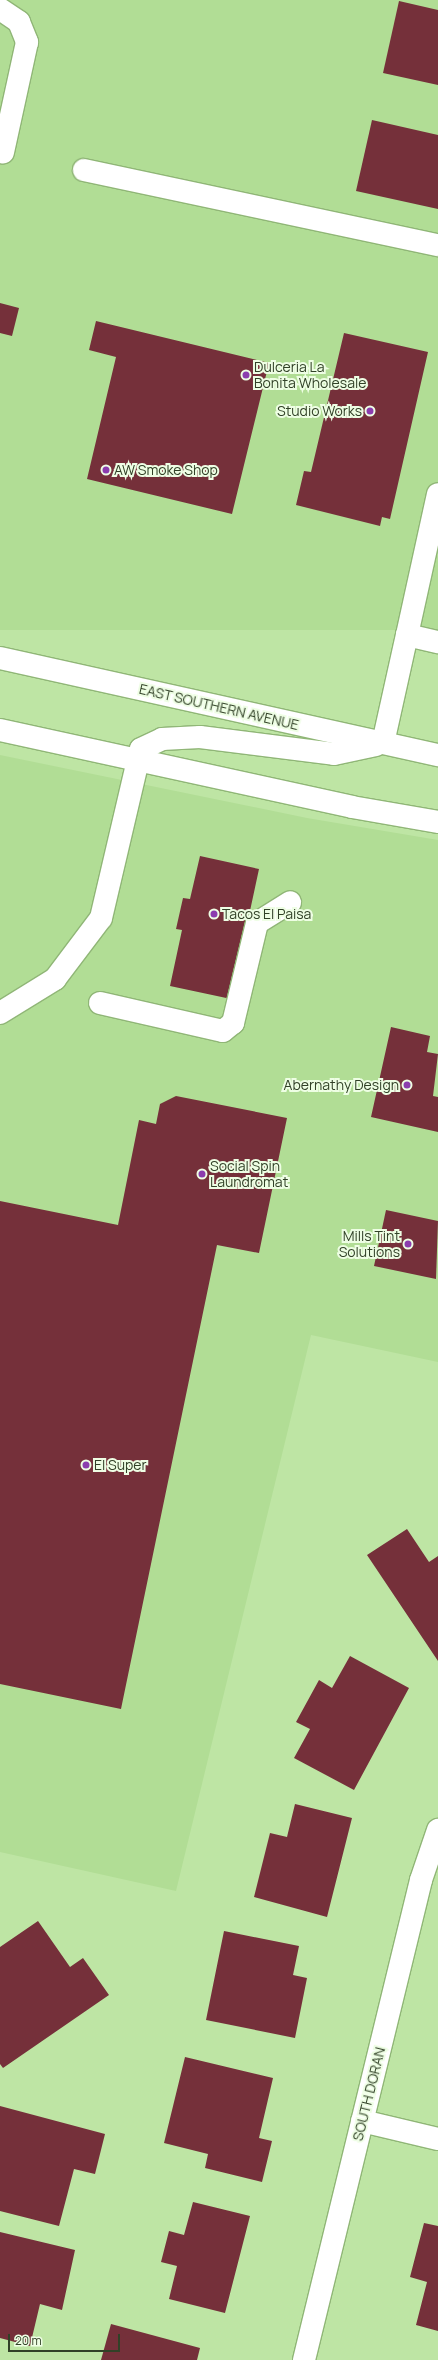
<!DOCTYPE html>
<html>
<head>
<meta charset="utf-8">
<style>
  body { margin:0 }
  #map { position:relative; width:438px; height:2360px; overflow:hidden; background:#bee5a4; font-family:Manrope,sans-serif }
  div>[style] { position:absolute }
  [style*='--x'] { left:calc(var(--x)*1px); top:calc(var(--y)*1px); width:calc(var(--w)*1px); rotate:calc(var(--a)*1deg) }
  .built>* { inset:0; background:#b1dd95; transform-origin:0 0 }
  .building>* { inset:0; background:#75303a }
  .roads { filter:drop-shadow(1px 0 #90b677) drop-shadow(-1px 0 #90b677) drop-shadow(0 1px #90b677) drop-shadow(0 -1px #90b677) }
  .minor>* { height:22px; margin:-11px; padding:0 11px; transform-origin:11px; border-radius:11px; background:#fff }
  .major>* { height:22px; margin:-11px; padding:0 11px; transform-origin:11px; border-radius:11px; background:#fff }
  .dots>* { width:11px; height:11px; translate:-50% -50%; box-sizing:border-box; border:2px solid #eefee4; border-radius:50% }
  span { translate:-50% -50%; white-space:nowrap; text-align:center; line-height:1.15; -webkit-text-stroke:4px #eefee4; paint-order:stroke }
  .poi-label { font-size:14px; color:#314127 }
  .left { translate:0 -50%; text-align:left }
  .right { translate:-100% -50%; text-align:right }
  .street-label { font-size:14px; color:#314127 }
  .scale { position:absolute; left:8px; top:2334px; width:112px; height:18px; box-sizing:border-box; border:2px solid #314127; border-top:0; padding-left:5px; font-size:12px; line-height:14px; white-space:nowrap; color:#314127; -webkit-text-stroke:3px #eefee4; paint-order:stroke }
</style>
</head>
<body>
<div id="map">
  <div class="built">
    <i style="left:0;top:0;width:438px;height:630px"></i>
    <i style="clip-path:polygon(0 755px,307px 818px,438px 840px,438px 1362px,311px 1335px,176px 1891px,0 1852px)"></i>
  </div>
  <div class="building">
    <i style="clip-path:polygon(399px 1px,438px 10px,438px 85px,383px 73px)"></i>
    <i style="clip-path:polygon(372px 120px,438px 135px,438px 209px,356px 191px)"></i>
    <i style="clip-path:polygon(0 303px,19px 308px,12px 336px,0 333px)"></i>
    <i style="clip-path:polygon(96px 321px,269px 363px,232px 514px,87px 479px,116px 357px,89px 350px)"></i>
    <i style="clip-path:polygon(344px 333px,428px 352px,390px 519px,382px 517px,380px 526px,296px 505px,304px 471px,311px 472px)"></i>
    <i style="clip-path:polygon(200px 856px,259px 869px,231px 999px,170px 986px,182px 930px,176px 929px,183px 898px,190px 899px)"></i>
    <i style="clip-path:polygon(391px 1027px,430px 1036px,427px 1052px,438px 1054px,433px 1096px,438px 1097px,438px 1132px,371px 1117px)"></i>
    <i style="clip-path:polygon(176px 1096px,287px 1118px,259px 1253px,217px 1245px,121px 1709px,0 1684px,0 1201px,118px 1225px,139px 1120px,156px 1124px,160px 1104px)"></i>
    <i style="clip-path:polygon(386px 1210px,438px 1221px,436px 1279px,374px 1266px)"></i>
    <i style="clip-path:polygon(407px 1529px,429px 1562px,438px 1556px,438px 1661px,367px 1555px)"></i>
    <i style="clip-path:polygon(350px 1656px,409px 1688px,354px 1790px,294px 1758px,310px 1729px,296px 1722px,319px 1680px,332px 1688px)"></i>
    <i style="clip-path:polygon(295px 1804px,352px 1818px,327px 1917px,254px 1897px,270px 1833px,287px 1837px)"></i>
    <i style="clip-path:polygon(38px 1921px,70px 1967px,83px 1958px,109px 1995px,3px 2068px,0 2064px,0 1947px)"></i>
    <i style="clip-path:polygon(224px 1931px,299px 1946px,293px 1975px,307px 1978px,295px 2038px,206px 2020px)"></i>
    <i style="clip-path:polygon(185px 2057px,273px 2078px,259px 2138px,272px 2141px,262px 2182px,205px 2168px,208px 2154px,164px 2143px)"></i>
    <i style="clip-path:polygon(0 2106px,105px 2134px,95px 2174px,74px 2169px,59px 2226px,0 2211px)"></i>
    <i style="clip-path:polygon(193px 2202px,250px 2216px,225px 2313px,169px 2299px,177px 2266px,161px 2262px,169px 2231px,184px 2235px)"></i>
    <i style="clip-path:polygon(424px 2223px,438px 2226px,438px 2331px,416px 2325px,427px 2282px,410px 2277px)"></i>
    <i style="clip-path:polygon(0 2232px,75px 2250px,62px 2310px,40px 2304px,30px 2346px,0 2338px)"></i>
    <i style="clip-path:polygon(111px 2324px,200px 2348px,197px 2360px,101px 2360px)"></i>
  </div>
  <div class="roads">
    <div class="minor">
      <i style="--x:0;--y:9;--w:23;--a:34"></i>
      <i style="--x:19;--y:22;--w:22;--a:68"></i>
      <i style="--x:27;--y:42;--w:113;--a:102.3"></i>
      <i style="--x:84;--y:170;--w:362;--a:12"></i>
      <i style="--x:407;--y:635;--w:144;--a:-77.6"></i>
      <i style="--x:383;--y:743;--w:111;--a:-77.5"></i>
      <i style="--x:407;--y:635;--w:32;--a:13"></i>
      <i style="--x:100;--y:1003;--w:126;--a:12.8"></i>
      <i style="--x:223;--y:1031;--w:13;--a:-39"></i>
      <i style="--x:233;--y:1023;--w:103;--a:-76.5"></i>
      <i style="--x:257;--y:923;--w:39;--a:-32"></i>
      <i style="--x:0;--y:1013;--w:65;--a:-31.7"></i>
      <i style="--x:55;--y:979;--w:76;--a:-53"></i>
      <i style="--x:101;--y:918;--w:162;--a:-76.8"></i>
      <i style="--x:362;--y:2121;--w:78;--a:13.3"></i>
      <i style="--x:304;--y:2360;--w:494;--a:-76.3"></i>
      <i style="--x:421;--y:1880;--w:53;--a:-71.2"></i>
    </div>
    <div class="major">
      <i style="--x:0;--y:658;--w:449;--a:12.5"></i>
      <i style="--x:0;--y:730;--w:360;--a:12.3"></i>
      <i style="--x:352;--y:807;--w:87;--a:9.9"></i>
      <i style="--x:138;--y:760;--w:11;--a:-75"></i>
      <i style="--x:141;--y:749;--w:23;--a:-25"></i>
      <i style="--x:162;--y:739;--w:38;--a:-3"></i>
      <i style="--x:200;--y:737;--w:135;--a:7.2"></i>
      <i style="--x:334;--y:754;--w:43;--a:-12.1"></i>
    </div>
  </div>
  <div class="dots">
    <i style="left:246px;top:375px;background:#8b3dae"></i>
    <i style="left:370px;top:411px;background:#8b3dae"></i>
    <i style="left:106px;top:470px;background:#8b3dae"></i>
    <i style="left:214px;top:914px;background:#8b3dae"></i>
    <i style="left:407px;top:1085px;background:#8b3dae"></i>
    <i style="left:202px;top:1174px;background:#8b3dae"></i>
    <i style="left:408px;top:1244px;background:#8b3dae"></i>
    <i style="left:86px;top:1465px;background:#8b3dae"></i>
  </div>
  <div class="poi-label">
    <span class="left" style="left:254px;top:375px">Dulceria La<br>Bonita Wholesale</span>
    <span class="right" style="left:362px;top:411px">Studio Works</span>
    <span class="left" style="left:114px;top:470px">AW Smoke Shop</span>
    <span class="left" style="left:222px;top:914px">Tacos El Paisa</span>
    <span class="right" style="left:399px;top:1085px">Abernathy Design</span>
    <span class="left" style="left:210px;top:1174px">Social Spin<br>Laundromat</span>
    <span class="right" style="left:400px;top:1244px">Mills Tint<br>Solutions</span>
    <span class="left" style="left:94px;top:1465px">El Super</span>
  </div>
  <div class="street-label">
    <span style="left:219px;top:707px;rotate:13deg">EAST SOUTHERN AVENUE</span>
    <span style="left:369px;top:2094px;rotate:-76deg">SOUTH DORAN</span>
  </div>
  <div class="scale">20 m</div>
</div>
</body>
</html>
